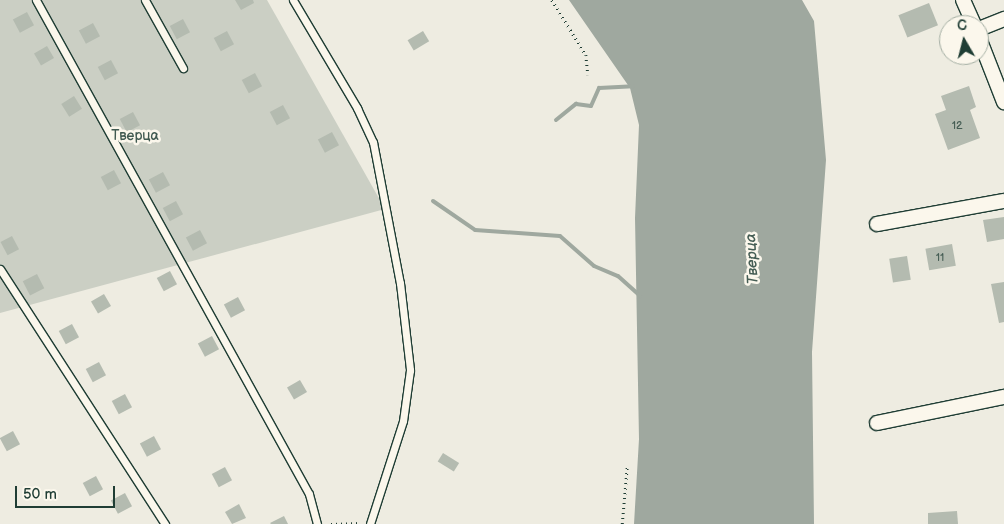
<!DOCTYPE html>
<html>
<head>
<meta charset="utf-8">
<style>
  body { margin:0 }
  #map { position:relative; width:1004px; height:524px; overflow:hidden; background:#eeece1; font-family:"Balsamiq Sans",sans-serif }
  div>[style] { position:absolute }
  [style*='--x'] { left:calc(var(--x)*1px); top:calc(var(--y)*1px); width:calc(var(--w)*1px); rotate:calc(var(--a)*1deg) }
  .green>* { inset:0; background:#cbcfc4 }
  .water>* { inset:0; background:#9fa89f }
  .stream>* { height:4px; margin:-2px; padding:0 2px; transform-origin:2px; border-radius:2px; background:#9fa89f }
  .building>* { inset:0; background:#b4bbb0; transform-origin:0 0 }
  .path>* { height:2.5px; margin-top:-1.25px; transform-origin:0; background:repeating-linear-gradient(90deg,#1f3d34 0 1px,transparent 0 5px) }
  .roads { filter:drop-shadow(1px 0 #1f3d34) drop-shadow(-1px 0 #1f3d34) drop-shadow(0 1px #1f3d34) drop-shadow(0 -1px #1f3d34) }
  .lane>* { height:7px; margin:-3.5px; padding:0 3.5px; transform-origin:3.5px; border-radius:3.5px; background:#fbf7ec }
  .street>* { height:14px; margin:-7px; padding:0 7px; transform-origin:7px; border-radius:7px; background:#fbf7ec }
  span { translate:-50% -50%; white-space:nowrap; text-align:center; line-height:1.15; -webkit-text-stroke:5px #fbf7ec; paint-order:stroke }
  .number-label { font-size:11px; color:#445c53 }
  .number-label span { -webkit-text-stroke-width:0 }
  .park-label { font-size:14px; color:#415a51 }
  .water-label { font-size:15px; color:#455d54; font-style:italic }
  .north { position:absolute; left:939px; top:15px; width:50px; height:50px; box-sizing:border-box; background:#fbf7ec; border:1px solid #a3ada2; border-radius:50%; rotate:352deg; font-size:14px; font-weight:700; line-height:20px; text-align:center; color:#1f3d34 }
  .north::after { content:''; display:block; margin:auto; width:18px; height:22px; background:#1f3d34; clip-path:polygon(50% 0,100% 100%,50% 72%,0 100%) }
  .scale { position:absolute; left:15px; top:486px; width:100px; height:22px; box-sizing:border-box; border:2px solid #1f3d34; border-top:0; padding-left:6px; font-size:15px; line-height:18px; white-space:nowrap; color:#1f3d34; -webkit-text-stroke:4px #fbf7ec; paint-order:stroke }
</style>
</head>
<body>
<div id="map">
  <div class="green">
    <i style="clip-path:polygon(0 0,267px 0,385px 209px,0 313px)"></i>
  </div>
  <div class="water">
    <i style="clip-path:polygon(569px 0,802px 0,814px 21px,826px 160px,812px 352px,814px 524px,634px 524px,639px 439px,635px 218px,639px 125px,630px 88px)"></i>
  </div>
  <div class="stream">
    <i style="--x:556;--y:120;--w:26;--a:-39"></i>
    <i style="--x:576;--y:104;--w:15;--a:8"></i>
    <i style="--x:591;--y:106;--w:20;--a:-66"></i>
    <i style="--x:599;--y:88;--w:34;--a:-3"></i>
    <i style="--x:433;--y:201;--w:51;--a:34.6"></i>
    <i style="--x:475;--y:230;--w:85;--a:4"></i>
    <i style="--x:560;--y:236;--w:45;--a:41.4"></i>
    <i style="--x:594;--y:266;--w:26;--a:23"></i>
    <i style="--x:618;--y:276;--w:30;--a:42"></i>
  </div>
  <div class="building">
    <i style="clip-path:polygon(235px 0,253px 0,254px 3px,241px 10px)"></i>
    <i style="left:929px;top:3px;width:24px;height:33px;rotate:68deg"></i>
    <i style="left:27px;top:12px;width:15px;height:16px;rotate:62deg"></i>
    <i style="left:183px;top:19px;width:15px;height:15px;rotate:62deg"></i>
    <i style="left:93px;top:23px;width:15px;height:16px;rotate:62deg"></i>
    <i style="left:227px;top:31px;width:15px;height:15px;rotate:62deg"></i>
    <i style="left:423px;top:31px;width:12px;height:18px;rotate:59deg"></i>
    <i style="left:47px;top:46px;width:14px;height:15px;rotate:60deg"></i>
    <i style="left:111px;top:60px;width:15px;height:15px;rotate:62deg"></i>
    <i style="left:255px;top:73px;width:15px;height:15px;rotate:62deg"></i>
    <i style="clip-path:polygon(969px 86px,976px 107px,970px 110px,980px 138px,948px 150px,935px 114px,946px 110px,941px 96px)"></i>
    <i style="left:74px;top:96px;width:15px;height:15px;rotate:58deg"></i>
    <i style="left:283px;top:105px;width:15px;height:15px;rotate:62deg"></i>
    <i style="left:133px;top:112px;width:15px;height:15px;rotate:62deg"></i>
    <i style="left:332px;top:132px;width:15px;height:16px;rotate:62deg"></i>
    <i style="left:114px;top:170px;width:15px;height:15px;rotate:62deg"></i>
    <i style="left:163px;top:172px;width:15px;height:16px;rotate:62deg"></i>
    <i style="left:176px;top:201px;width:15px;height:15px;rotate:62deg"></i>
    <i style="clip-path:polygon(1004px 217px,1004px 239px,987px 242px,983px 220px)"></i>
    <i style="left:200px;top:230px;width:15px;height:16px;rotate:62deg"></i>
    <i style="left:12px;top:236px;width:15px;height:13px;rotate:62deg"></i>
    <i style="left:952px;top:244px;width:22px;height:27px;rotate:80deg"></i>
    <i style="left:907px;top:256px;width:24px;height:18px;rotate:81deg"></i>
    <i style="left:170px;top:271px;width:15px;height:15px;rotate:62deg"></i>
    <i style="left:37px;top:274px;width:16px;height:16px;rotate:63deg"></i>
    <i style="clip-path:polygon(1004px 282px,1004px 322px,999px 323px,991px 284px)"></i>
    <i style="left:104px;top:294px;width:14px;height:15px;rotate:60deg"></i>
    <i style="left:238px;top:297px;width:15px;height:16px;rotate:62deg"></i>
    <i style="left:72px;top:324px;width:15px;height:15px;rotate:62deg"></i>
    <i style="left:212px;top:336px;width:15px;height:16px;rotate:62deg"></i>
    <i style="left:99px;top:362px;width:15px;height:15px;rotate:62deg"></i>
    <i style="left:300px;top:380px;width:14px;height:15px;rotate:60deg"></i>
    <i style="left:125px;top:394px;width:15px;height:15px;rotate:62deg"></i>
    <i style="left:13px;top:431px;width:15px;height:15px;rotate:62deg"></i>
    <i style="left:154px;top:436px;width:15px;height:16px;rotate:62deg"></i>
    <i style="left:443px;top:453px;width:19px;height:10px;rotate:32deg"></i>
    <i style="left:225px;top:467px;width:15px;height:15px;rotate:62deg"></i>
    <i style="left:96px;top:476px;width:15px;height:15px;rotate:62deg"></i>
    <i style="left:125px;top:493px;width:15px;height:16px;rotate:62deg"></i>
    <i style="clip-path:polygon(239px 504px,246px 518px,232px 524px,225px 512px)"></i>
    <i style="clip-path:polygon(957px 511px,958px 524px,928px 524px,928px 513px)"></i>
    <i style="clip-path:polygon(284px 516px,288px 524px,271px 524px,270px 523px)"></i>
  </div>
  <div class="path">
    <i style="--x:552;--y:0;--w:65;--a:58.3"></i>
    <i style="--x:586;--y:55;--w:20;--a:84"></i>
    <i style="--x:331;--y:524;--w:30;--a:-2"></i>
    <i style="--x:622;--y:524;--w:57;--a:-85"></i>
  </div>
  <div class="roads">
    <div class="lane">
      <i style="--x:36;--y:0;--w:564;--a:61.07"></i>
      <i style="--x:309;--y:494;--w:31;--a:75"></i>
      <i style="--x:145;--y:0;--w:78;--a:60.8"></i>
      <i style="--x:293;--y:0;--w:126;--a:59.3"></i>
      <i style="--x:357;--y:108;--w:38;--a:65"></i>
      <i style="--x:373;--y:142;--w:144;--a:79.2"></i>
      <i style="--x:400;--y:283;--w:88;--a:83.4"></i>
      <i style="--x:410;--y:370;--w:51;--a:97.8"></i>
      <i style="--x:403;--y:421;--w:108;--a:107.8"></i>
      <i style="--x:0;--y:269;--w:304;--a:57.1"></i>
    </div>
    <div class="street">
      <i style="--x:963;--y:0;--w:27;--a:66"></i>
      <i style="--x:979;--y:29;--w:27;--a:-22"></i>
      <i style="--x:979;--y:38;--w:69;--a:68.7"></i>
      <i style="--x:877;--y:224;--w:129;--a:-10.3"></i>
      <i style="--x:877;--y:423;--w:130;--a:-11.6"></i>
    </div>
  </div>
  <div class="number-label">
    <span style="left:957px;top:126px">12</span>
    <span style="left:940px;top:258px">11</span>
  </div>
  <div class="park-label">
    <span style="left:135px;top:136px">Тверца</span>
  </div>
  <div class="water-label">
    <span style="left:752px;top:259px;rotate:-93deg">Тверца</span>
  </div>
  <div class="north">С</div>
  <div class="scale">50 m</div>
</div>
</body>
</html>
